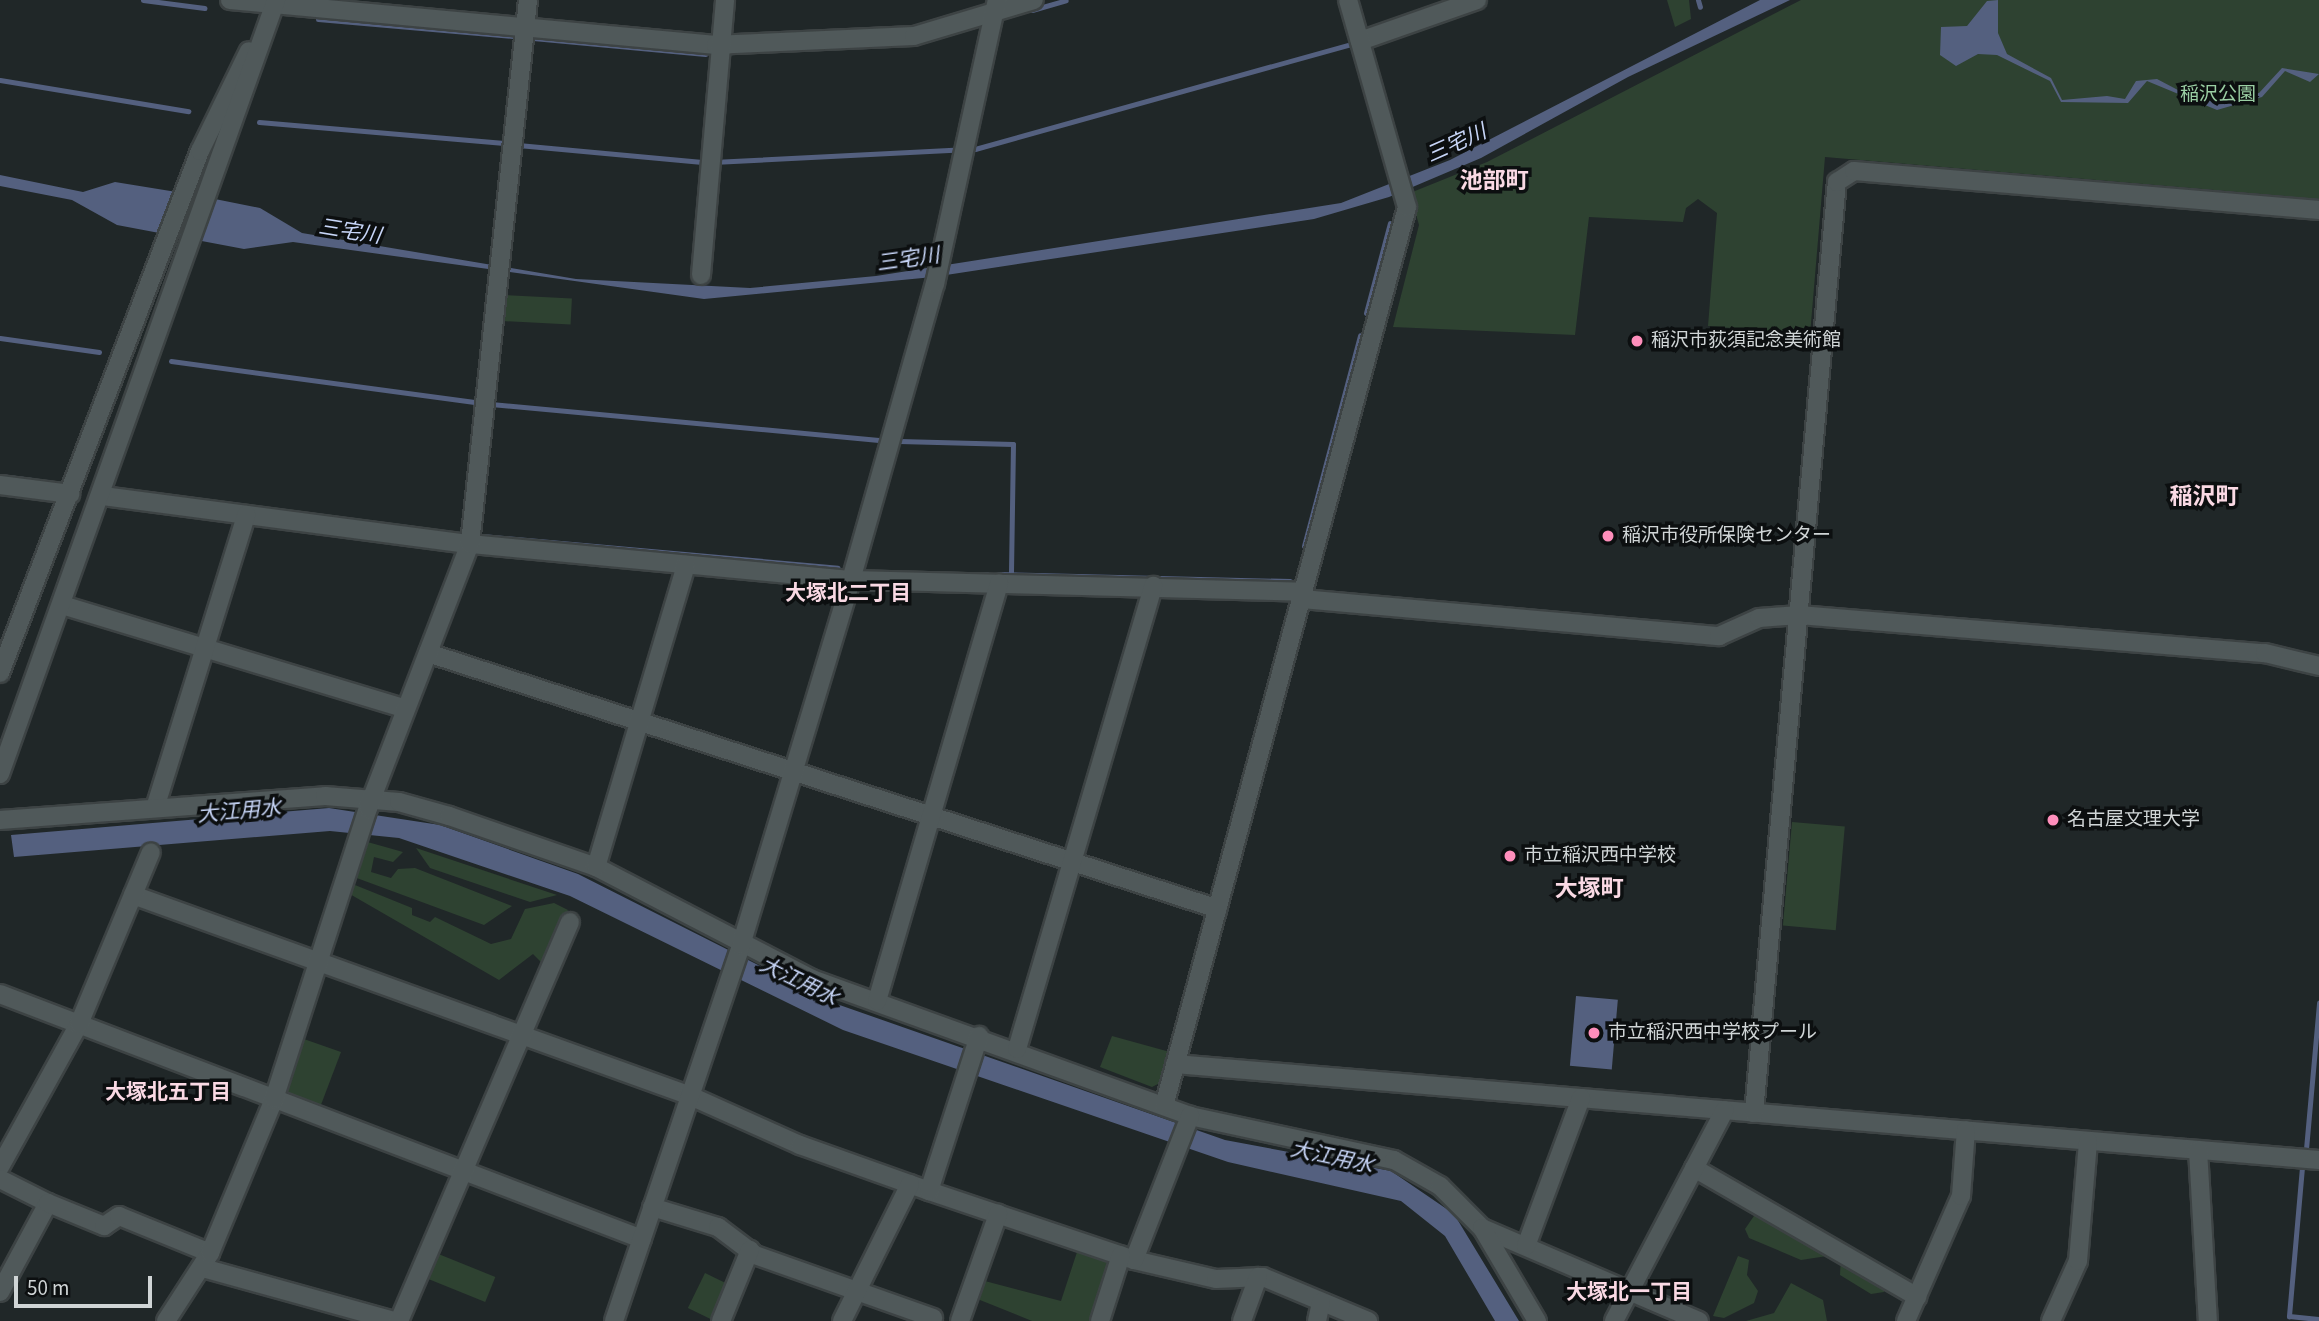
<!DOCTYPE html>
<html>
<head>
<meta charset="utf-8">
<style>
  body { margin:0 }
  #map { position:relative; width:2319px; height:1321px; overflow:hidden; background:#202728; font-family:"Source Sans 3","Noto Sans JP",sans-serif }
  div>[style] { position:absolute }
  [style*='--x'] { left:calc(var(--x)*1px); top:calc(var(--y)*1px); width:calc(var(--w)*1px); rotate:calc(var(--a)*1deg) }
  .green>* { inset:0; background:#2e4231; transform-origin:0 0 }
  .water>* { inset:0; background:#54607f; transform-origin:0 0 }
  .stream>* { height:5px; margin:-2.5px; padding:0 2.5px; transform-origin:2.5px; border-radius:2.5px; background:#54607f }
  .roads { filter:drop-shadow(2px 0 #3d4344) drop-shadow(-2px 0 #3d4344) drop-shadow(0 2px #3d4344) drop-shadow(0 -2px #3d4344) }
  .minor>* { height:18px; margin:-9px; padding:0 9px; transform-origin:9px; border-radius:9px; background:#50595a }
  .dots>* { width:19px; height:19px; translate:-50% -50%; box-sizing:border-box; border:4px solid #0c0f10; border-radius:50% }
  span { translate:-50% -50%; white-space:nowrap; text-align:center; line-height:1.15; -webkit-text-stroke:7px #0c0f10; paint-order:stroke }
  .park-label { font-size:19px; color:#9acea3 }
  .poi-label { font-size:19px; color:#d0d5d6 }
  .left { translate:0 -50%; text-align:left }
  .water-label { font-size:21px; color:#c7d5f7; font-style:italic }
  .neighbourhood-label { font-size:21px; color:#fad9e4; font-weight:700 }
  .quarter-label { font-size:23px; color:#fad9e4; font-weight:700 }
  .scale { position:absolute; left:14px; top:1276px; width:138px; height:32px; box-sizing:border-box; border:4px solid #d0d5d6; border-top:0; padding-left:9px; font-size:21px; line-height:24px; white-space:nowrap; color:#d0d5d6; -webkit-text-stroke:5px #0c0f10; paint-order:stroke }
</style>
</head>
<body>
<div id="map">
  <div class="green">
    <i style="clip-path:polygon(1667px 0,1689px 0,1691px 19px,1675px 27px)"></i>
    <i style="clip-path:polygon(1801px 0,2319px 0,2319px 199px,1825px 157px,1810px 335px,1708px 326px,1717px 213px,1698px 199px,1686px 208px,1683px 222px,1589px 217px,1575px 335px,1393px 327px,1419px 225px,1410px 193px,1487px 162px)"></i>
    <i style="left:503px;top:295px;width:69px;height:26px;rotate:3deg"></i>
    <i style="left:1792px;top:822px;width:53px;height:104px;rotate:5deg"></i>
    <i style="clip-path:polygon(364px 841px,403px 852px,393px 862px,374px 857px,371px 872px,391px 878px,398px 869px,415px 868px,512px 906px,484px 925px,354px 877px)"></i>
    <i style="clip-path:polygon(416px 848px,557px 895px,530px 902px,430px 868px)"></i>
    <i style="clip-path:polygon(355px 885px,412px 908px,412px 915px,430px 922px,435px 917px,491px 944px,511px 939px,525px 909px,554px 903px,568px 910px,544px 965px,533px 954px,499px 980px,348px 893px)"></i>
    <i style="clip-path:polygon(1112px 1036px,1170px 1052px,1162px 1082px,1152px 1087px,1100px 1067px)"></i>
    <i style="clip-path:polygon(301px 1038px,341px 1052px,319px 1110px,291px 1100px,285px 1088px)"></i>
    <i style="clip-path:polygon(1756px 1213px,1829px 1251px,1827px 1256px,1801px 1260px,1749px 1238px,1745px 1229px)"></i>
    <i style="clip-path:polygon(1078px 1249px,1112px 1264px,1094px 1321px,1032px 1321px,975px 1298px,981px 1280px,1061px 1301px)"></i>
    <i style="left:436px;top:1253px;width:64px;height:27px;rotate:22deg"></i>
    <i style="clip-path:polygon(1738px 1256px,1749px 1260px,1747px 1275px,1758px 1291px,1754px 1303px,1724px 1318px,1713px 1316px)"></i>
    <i style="clip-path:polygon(1841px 1256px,1885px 1287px,1884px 1292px,1871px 1294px,1840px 1275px)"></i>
    <i style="left:705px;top:1273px;width:28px;height:39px;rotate:26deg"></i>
    <i style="clip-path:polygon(1791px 1283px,1823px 1300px,1827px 1321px,1746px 1321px,1774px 1313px)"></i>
  </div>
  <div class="water">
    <i style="clip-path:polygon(1760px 0,1790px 0,1628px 77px,1481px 158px,1389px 197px,1314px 219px,933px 277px,704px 299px,293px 242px,244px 249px,117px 225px,72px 200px,0 186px,0 175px,83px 192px,115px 182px,195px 195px,260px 208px,302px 233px,576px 279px,750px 288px,876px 276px,1341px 203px,1450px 160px)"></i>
    <i style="clip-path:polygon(1998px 0,1998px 33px,2007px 54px,2051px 78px,2062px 100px,2107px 96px,2125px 99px,2136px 81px,2157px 79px,2195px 99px,2220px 102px,2259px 93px,2282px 68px,2319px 74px,2310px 82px,2285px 71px,2262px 97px,2217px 110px,2147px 81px,2128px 103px,2061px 102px,2050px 81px,1997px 55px,1978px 54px,1956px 66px,1940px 55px,1941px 27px,1967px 26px,1987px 1px)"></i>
    <i style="clip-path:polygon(329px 808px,440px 825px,578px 874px,831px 1002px,1225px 1140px,1391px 1171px,1454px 1214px,1519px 1321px,1495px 1321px,1445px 1236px,1401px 1201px,1228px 1162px,843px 1030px,570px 896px,399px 838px,330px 831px,14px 857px,11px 835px)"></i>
    <i style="left:1576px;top:996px;width:42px;height:70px;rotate:5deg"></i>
  </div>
  <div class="stream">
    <i style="--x:143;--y:0;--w:62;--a:7.5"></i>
    <i style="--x:1698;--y:0;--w:7;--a:74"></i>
    <i style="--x:1032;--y:10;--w:35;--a:-16"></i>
    <i style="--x:318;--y:19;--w:196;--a:5"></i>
    <i style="--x:533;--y:38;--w:173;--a:5.3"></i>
    <i style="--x:0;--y:80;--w:191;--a:9.4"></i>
    <i style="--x:259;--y:122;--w:246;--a:4.9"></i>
    <i style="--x:518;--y:145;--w:185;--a:5.3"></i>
    <i style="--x:975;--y:149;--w:394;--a:-15.6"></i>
    <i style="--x:713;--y:162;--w:241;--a:-2.9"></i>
    <i style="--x:1366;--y:313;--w:93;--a:-75.1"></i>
    <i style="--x:0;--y:338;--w:100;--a:8"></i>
    <i style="--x:171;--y:361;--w:308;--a:7.7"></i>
    <i style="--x:491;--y:404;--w:392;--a:5.3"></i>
    <i style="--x:899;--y:441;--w:114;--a:1.5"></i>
    <i style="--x:1013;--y:444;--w:131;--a:90.9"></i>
    <i style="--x:0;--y:476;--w:32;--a:7"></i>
    <i style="--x:482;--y:536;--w:357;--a:5.1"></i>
    <i style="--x:1304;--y:546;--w:218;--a:-75.1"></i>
    <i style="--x:936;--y:574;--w:51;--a:0"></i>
    <i style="--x:999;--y:574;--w:291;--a:1.4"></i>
    <i style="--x:2306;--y:1149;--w:147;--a:-84.9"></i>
    <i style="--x:2302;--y:1167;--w:150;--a:95"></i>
    <i style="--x:2289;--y:1316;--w:30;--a:6"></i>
  </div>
  <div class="roads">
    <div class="minor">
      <i style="--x:230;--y:0;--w:488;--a:5.3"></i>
      <i style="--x:716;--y:45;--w:198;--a:-2.6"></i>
      <i style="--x:914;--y:36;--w:125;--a:-16.7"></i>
      <i style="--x:1360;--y:41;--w:124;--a:-19.3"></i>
      <i style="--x:701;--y:275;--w:276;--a:-85"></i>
      <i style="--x:0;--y:485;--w:71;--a:7.3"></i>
      <i style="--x:103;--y:496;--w:370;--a:7.5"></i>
      <i style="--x:470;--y:544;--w:383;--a:5.4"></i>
      <i style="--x:851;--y:580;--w:453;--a:1.5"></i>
      <i style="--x:1302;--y:599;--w:419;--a:5.1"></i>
      <i style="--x:1719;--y:636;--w:44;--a:-24.2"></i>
      <i style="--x:1759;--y:618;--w:40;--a:-4.3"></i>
      <i style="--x:1799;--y:615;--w:468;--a:4.7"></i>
      <i style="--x:2265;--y:653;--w:56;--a:13.5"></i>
      <i style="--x:62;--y:605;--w:359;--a:16.8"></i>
      <i style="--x:428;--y:653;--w:830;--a:17.95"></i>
      <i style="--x:0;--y:673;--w:559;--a:-69.04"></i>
      <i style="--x:200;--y:151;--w:111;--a:-63.9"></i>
      <i style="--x:0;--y:774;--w:822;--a:-70.37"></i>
      <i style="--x:155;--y:808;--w:307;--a:-72.7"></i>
      <i style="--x:0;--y:820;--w:326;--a:-4.2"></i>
      <i style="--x:325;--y:796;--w:74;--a:4.6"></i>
      <i style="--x:399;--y:802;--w:52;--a:15.6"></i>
      <i style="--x:449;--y:816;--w:156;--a:19.1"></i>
      <i style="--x:596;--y:867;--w:243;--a:27.4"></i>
      <i style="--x:812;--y:979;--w:402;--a:19.9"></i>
      <i style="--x:1190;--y:1116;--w:209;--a:12.2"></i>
      <i style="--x:1394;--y:1160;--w:53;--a:29.5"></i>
      <i style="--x:1440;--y:1186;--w:59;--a:45"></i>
      <i style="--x:1482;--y:1228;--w:236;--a:23.2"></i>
      <i style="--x:596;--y:867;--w:315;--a:-73.4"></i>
      <i style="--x:133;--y:895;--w:590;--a:19.82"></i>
      <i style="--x:688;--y:1095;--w:123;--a:24.1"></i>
      <i style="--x:800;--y:1145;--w:137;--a:19.6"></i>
      <i style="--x:929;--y:1191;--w:216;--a:18.6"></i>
      <i style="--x:1134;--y:1260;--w:84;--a:13"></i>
      <i style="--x:1216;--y:1279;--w:47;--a:-2.4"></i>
      <i style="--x:1263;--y:1277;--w:114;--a:22.7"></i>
      <i style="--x:0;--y:994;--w:687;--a:20.89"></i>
      <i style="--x:877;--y:1001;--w:435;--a:-73.7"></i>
      <i style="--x:1017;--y:1049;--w:483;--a:-73.6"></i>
      <i style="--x:1175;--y:1064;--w:1148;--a:4.8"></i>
      <i style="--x:1164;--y:1106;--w:931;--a:-74.87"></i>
      <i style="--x:1407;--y:207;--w:215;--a:-105.9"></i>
      <i style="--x:1754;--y:1113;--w:935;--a:-84.91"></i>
      <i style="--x:1837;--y:182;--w:20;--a:-33"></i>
      <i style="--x:1854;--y:171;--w:467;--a:4.8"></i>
      <i style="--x:2198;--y:1150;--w:171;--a:86.7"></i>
      <i style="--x:0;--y:1167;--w:163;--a:-61.1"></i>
      <i style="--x:79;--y:1024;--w:186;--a:-67.3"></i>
      <i style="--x:1694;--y:1168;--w:258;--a:30"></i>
      <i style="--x:0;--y:1179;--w:54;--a:26.6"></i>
      <i style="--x:48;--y:1203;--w:101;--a:118.3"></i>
      <i style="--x:929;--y:1191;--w:163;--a:-72.1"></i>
      <i style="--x:48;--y:1203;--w:61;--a:22.3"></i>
      <i style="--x:104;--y:1226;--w:18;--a:-34"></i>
      <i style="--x:119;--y:1216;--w:98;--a:22.1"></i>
      <i style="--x:652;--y:1207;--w:69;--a:16.9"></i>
      <i style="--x:718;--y:1227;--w:46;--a:37.1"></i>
      <i style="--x:755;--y:1255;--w:189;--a:19.5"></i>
      <i style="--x:1482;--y:1228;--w:108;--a:59.4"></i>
      <i style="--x:1526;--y:1246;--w:158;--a:-69.6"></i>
      <i style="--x:1134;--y:1260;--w:155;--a:-68.7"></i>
      <i style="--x:203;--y:1268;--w:198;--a:15.5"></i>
      <i style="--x:166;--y:1321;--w:81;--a:-57.1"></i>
      <i style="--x:210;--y:1253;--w:167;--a:-67.4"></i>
      <i style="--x:274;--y:1099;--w:306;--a:-72.1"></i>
      <i style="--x:368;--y:808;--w:283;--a:-68.9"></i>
      <i style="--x:470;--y:544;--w:547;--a:-83.91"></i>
      <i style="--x:399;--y:1321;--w:434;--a:-66.8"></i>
      <i style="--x:614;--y:1321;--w:397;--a:-71.3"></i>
      <i style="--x:741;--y:945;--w:381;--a:-73.2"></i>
      <i style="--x:851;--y:580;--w:308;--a:-74.2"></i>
      <i style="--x:935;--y:284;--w:291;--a:-77.7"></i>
      <i style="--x:721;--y:1321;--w:77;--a:-67.8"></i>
      <i style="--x:842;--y:1321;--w:153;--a:-63.6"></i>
      <i style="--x:960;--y:1321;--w:114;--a:-70.4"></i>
      <i style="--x:1100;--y:1321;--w:69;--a:-72.3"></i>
      <i style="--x:1242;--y:1321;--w:47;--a:-70"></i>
      <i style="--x:1317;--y:1321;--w:19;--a:-78"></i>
      <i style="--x:1614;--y:1321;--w:238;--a:-62.3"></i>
      <i style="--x:1906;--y:1321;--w:137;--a:-66.3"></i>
      <i style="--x:1961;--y:1196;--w:66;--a:-85.7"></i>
      <i style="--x:2051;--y:1321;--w:66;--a:-65.8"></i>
      <i style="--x:2078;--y:1261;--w:120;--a:-85.2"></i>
    </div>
  </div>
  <div class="dots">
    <i style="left:1637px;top:341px;background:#fe8ebb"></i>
    <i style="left:1608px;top:536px;background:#fe8ebb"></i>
    <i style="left:2053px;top:820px;background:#fe8ebb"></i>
    <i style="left:1510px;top:856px;background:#fe8ebb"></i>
    <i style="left:1594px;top:1033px;background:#fe8ebb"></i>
  </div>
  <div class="park-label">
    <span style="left:2218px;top:95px">稲沢公園</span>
  </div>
  <div class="poi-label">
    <span class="left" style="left:1651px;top:341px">稲沢市荻須記念美術館</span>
    <span class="left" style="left:1622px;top:536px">稲沢市役所保険センター</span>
    <span class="left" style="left:2067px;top:820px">名古屋文理大学</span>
    <span class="left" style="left:1524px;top:856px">市立稲沢西中学校</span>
    <span class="left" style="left:1608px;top:1033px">市立稲沢西中学校プール</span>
  </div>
  <div class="water-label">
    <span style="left:1456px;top:143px;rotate:-24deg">三宅川</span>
    <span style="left:350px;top:231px;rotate:9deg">三宅川</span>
    <span style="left:908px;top:259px;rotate:-8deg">三宅川</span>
    <span style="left:239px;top:811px;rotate:-5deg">大江用水</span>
    <span style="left:799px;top:981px;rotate:26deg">大江用水</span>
    <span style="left:1332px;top:1157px;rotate:12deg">大江用水</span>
  </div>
  <div class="neighbourhood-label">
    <span style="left:848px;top:593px">大塚北二丁目</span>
    <span style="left:168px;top:1092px">大塚北五丁目</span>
    <span style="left:1629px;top:1292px">大塚北一丁目</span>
  </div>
  <div class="quarter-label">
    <span style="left:1494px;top:181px">池部町</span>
    <span style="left:2204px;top:497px">稲沢町</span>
    <span style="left:1589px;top:889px">大塚町</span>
  </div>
  <div class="scale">50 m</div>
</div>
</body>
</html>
